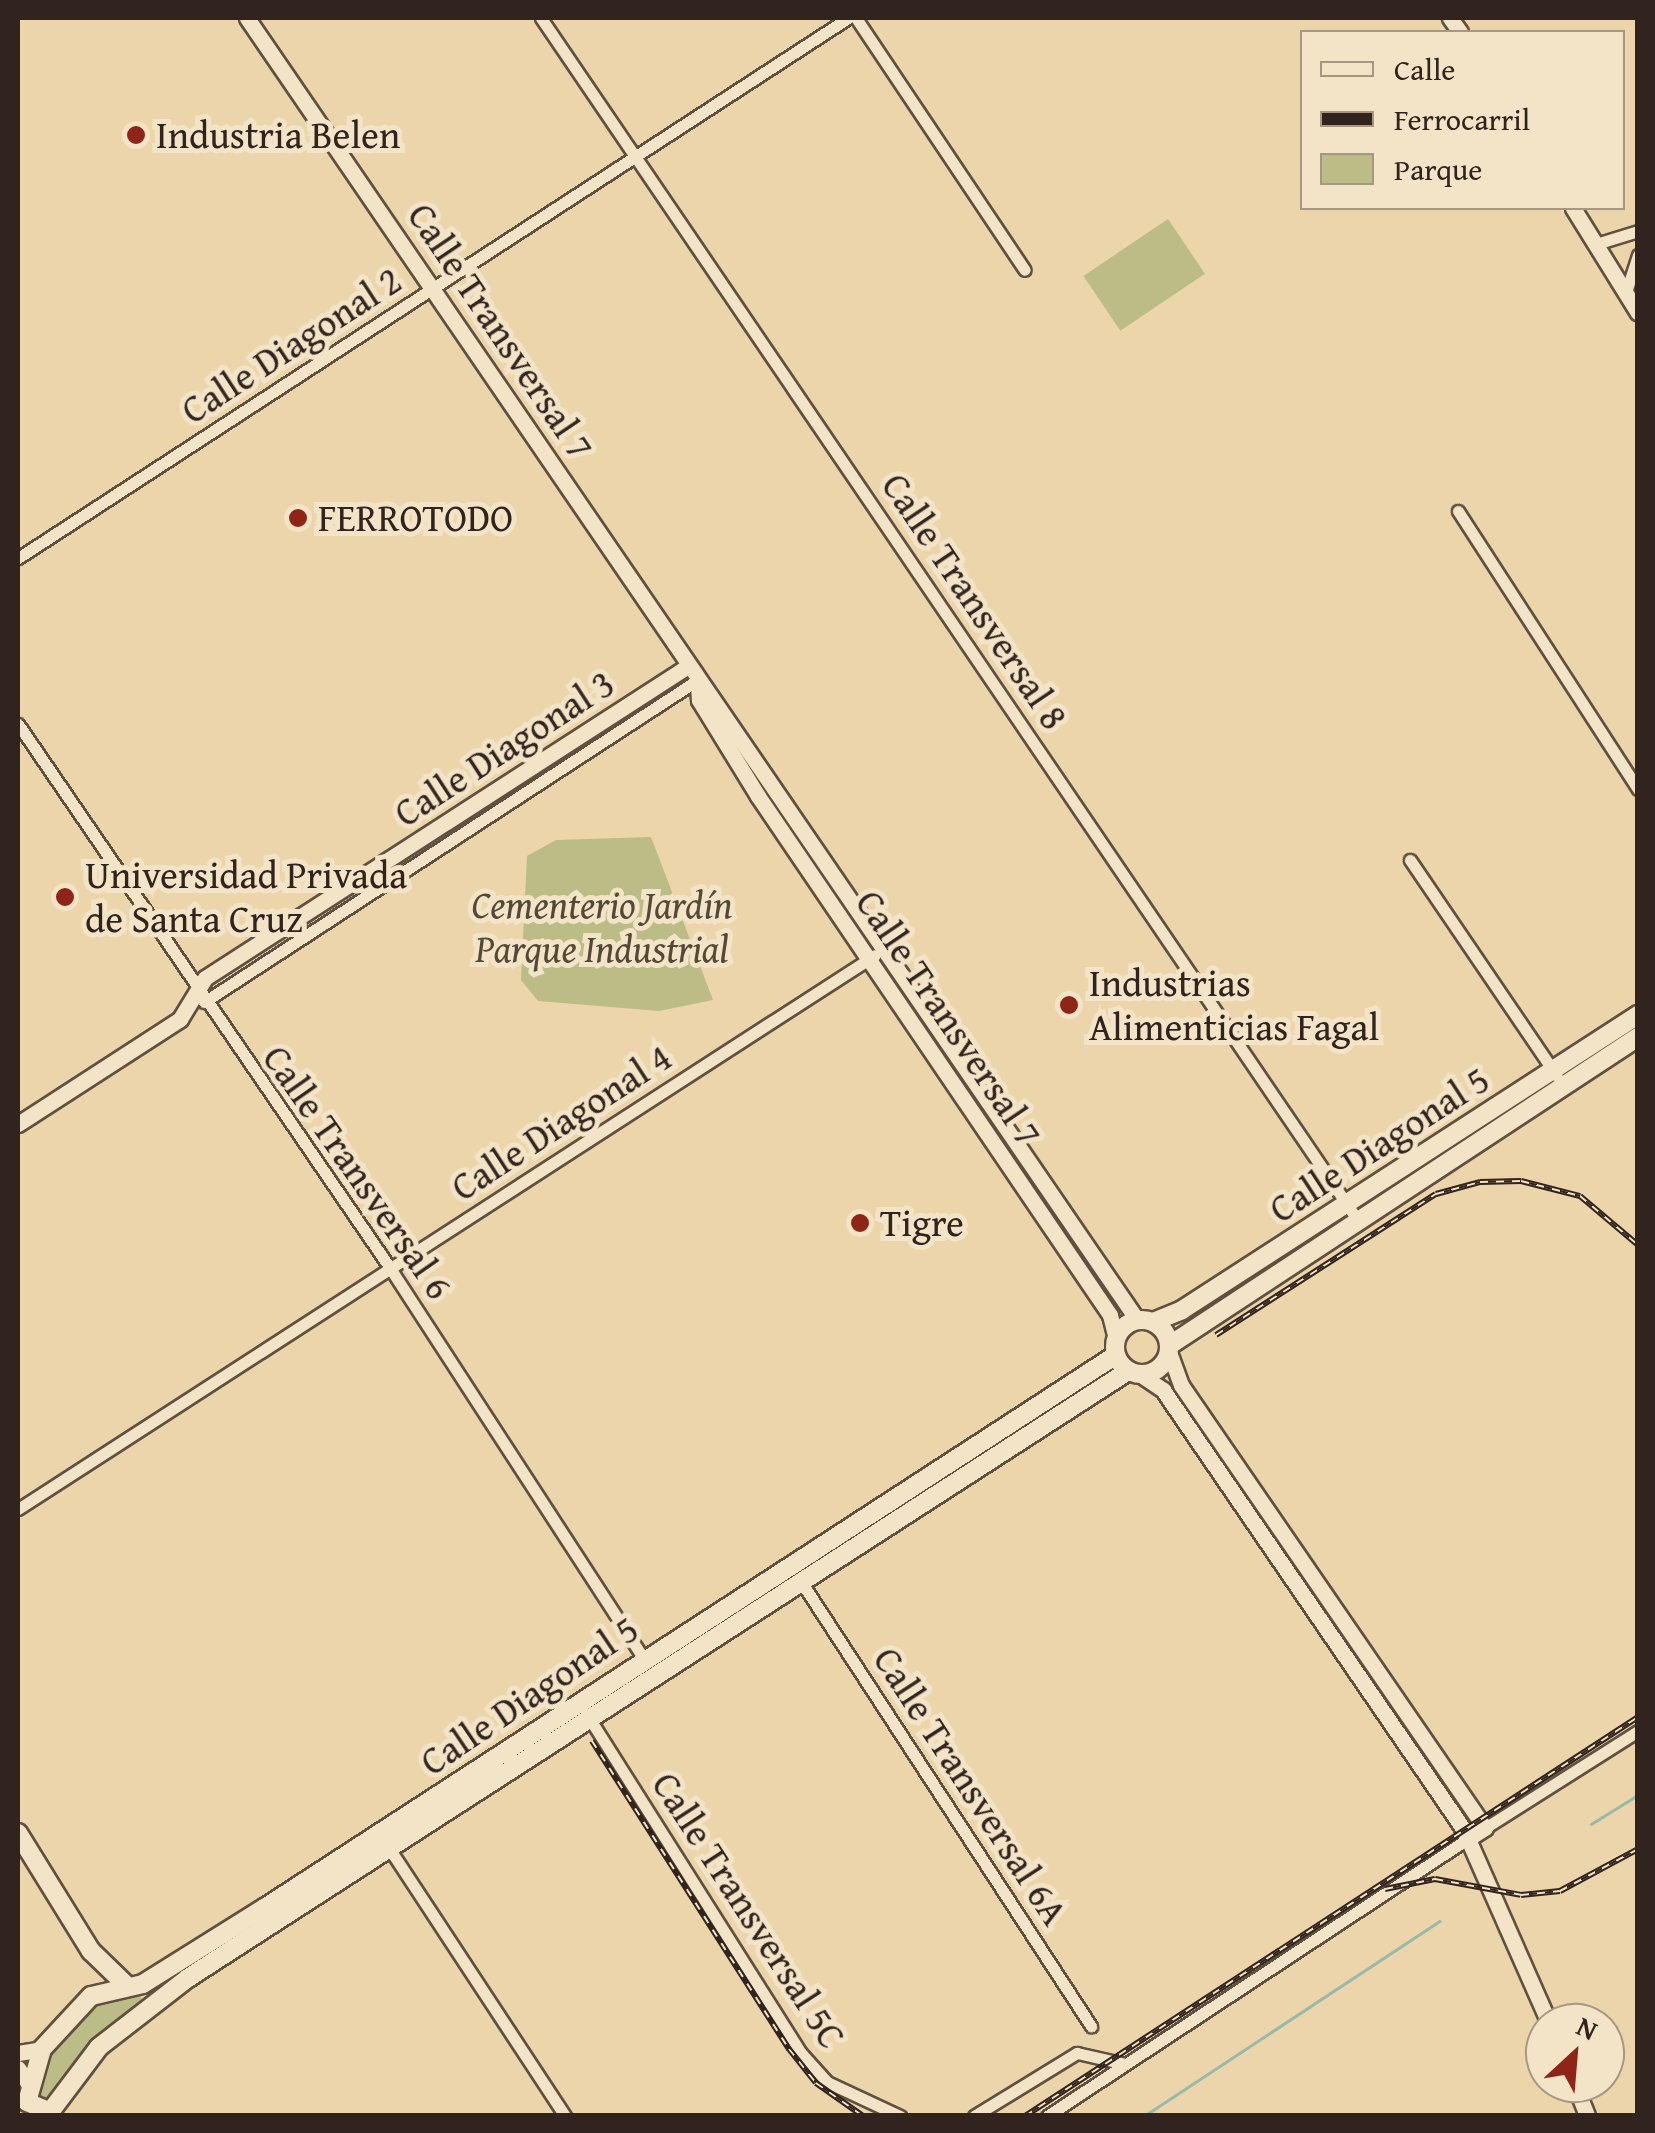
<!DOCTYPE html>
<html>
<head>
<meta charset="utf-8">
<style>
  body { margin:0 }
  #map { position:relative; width:1655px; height:2133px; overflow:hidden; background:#ecd5aa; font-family:"Gentium Book Plus",serif }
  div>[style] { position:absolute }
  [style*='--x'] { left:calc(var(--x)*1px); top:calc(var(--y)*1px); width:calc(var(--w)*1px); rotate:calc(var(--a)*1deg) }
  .green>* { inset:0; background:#bcbc86; transform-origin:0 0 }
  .stream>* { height:2.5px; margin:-1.25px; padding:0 1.25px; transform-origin:1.25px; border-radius:1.25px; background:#99b9a9 }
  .roads { filter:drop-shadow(2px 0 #605040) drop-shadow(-2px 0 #605040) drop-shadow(0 2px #605040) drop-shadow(0 -2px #605040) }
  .minor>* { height:11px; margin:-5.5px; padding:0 5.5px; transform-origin:5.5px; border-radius:5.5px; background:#f3e4c8 }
  .tertiary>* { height:15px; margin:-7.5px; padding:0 7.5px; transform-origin:7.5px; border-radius:7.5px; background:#f3e4c8 }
  .secondary>* { height:18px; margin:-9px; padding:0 9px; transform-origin:9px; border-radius:9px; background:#f3e4c8 }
  .secondary>.ring { margin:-9px; padding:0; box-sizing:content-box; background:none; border:18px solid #f3e4c8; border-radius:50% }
  .rail>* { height:6px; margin-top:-3px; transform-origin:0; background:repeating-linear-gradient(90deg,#f3e4c8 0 8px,#31231d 0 16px); box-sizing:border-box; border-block:2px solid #31231d }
  .dots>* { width:28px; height:28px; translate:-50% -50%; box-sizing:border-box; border:5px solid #f3e4c8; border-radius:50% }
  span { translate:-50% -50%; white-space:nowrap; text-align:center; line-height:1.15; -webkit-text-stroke:10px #f3e4c8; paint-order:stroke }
  .poi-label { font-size:38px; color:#31231d }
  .left { translate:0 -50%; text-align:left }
  .street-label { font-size:38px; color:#31231d }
  .park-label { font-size:38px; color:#544937; font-style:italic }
  .frame { position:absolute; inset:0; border:20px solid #31231d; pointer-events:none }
  .legend { position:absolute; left:1300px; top:30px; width:325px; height:180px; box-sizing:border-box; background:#f3e4c8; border:2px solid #a59784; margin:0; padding:12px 18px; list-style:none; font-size:30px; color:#31231d }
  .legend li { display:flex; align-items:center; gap:20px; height:50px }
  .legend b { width:50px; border:2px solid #a59784 }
  .north { position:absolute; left:1525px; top:2003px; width:100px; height:100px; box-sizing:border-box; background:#f3e4c8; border:2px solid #a59784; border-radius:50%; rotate:26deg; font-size:28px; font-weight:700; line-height:40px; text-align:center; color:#31231d }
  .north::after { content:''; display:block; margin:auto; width:35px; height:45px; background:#8f2418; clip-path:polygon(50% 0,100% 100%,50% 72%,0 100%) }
</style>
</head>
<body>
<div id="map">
  <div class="green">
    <i style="left:1168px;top:219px;width:66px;height:102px;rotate:56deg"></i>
    <i style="clip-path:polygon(651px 837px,713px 1000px,659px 1011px,538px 1001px,521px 980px,527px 856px,556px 840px)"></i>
    <i style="clip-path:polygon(139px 1991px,143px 2004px,84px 2056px,47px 2107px,39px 2103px,43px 2062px,72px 2018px,105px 1997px)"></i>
  </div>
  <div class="stream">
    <i style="--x:1591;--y:1824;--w:55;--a:-31.7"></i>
    <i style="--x:1144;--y:2116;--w:354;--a:-33.4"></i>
  </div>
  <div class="roads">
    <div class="minor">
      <i style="--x:541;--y:18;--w:1452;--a:55.81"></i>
      <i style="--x:856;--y:18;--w:303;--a:56.2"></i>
      <i style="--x:1596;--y:244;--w:44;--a:-17.2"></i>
      <i style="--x:1626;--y:292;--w:39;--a:-72"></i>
      <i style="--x:1458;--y:511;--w:331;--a:57.1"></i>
      <i style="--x:18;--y:558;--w:990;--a:-33.05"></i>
      <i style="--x:18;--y:724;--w:659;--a:55.63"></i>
      <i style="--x:390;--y:1268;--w:465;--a:57"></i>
      <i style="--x:1410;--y:860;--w:261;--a:55.8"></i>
      <i style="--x:204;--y:1002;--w:587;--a:-33.12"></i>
      <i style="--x:18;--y:1509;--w:1020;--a:-32.88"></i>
      <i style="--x:800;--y:1580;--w:533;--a:56.88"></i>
      <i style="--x:586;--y:1713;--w:402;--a:57.7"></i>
      <i style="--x:801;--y:2053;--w:39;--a:48"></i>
      <i style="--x:827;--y:2082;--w:81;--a:25"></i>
      <i style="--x:1485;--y:1828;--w:181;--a:-32.4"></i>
      <i style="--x:389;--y:1848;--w:321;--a:56.7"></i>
      <i style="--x:974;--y:2116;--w:121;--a:-31.5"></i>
      <i style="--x:1077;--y:2053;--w:49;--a:12.9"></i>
      <i style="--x:1047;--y:2116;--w:505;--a:-33.38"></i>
    </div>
    <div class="tertiary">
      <i style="--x:247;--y:18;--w:1577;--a:55.64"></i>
      <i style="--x:1450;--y:18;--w:17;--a:54"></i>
      <i style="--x:1573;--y:208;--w:123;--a:58.2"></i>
      <i style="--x:698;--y:683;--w:17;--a:87"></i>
      <i style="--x:699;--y:700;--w:113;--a:58.4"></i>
      <i style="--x:758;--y:796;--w:627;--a:55.85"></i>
      <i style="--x:1110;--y:1315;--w:25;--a:76"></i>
      <i style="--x:18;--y:1124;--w:193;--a:-32.9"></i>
      <i style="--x:180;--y:1019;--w:48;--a:-58.6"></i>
      <i style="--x:205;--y:978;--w:575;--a:-32.86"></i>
      <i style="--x:1169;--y:1352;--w:35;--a:70"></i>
      <i style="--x:1181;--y:1385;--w:537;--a:55.54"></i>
      <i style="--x:1485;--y:1828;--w:19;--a:148"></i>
      <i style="--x:1141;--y:1375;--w:27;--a:34"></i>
      <i style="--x:1163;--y:1390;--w:533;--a:55.62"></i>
      <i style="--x:1464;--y:1830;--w:211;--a:66.2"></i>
      <i style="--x:18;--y:2053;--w:24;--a:-9"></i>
      <i style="--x:18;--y:2068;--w:24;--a:57"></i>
      <i style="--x:1574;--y:2083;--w:35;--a:68"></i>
    </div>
    <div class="secondary">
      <i class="ring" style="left:1115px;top:1320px;width:36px;height:36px"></i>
      <i style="--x:1153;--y:1322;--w:31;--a:-22"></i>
      <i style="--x:1182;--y:1310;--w:543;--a:-32.9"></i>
      <i style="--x:1170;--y:1345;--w:560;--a:-33.35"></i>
      <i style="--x:1116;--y:1355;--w:1014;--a:147"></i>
      <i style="--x:266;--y:1907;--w:145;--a:148"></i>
      <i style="--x:143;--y:1984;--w:53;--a:167"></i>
      <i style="--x:91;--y:1996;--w:72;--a:132.8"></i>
      <i style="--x:42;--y:2049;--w:55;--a:105.8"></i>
      <i style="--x:27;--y:2102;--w:25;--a:23"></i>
      <i style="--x:50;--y:2112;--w:81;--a:-53"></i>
      <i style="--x:99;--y:2047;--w:113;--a:-37.8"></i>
      <i style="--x:188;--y:1978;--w:1119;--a:-32.85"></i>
      <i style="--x:18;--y:1833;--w:139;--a:58.3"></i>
      <i style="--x:91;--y:1951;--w:47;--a:44.1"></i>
    </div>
  </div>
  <div class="rail">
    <i style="--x:1216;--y:1335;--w:261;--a:-32.7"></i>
    <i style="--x:1436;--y:1194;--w:46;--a:-15.3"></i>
    <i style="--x:1480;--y:1182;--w:41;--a:-1.4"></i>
    <i style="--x:1521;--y:1181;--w:61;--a:14.3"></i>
    <i style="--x:1580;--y:1196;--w:76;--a:40.2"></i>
    <i style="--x:592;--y:1741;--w:366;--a:57.4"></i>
    <i style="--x:789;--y:2049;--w:43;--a:51.5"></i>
    <i style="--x:816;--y:2083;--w:57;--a:35.1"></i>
    <i style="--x:1385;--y:1889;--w:51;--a:-11.3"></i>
    <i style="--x:1435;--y:1879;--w:87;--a:10.5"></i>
    <i style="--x:1521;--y:1895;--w:39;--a:-6"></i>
    <i style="--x:1560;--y:1891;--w:89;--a:-28.3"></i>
    <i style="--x:1025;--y:2116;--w:731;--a:-33.06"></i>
  </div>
  <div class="dots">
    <i style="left:136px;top:135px;background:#8f2418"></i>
    <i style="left:298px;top:518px;background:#8f2418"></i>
    <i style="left:65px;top:897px;background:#8f2418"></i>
    <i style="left:1069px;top:1005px;background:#8f2418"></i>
    <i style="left:860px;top:1223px;background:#8f2418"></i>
  </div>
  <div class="poi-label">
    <span class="left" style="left:156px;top:135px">Industria Belen</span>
    <span class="left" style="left:318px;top:518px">FERROTODO</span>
    <span class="left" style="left:85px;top:897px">Universidad Privada<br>de Santa Cruz</span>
    <span class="left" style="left:1089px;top:1005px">Industrias<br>Alimenticias Fagal</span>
    <span class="left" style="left:880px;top:1223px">Tigre</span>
  </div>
  <div class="street-label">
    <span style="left:501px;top:331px;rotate:56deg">Calle Transversal 7</span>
    <span style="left:291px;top:345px;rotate:-33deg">Calle Diagonal 2</span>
    <span style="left:975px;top:601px;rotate:56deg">Calle Transversal 8</span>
    <span style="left:504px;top:748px;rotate:-33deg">Calle Diagonal 3</span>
    <span style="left:949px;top:1018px;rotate:56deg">Calle Transversal 7</span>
    <span style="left:561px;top:1122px;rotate:-33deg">Calle Diagonal 4</span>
    <span style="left:1379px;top:1144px;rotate:-33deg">Calle Diagonal 5</span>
    <span style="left:358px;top:1172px;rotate:55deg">Calle Transversal 6</span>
    <span style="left:529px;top:1695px;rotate:-34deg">Calle Diagonal 5</span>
    <span style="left:971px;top:1786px;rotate:57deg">Calle Transversal 6A</span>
    <span style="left:749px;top:1910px;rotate:57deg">Calle Transversal 5C</span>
  </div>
  <div class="park-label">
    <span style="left:602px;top:927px">Cementerio Jardín<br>Parque Industrial</span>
  </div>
  <div class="frame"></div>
  <ul class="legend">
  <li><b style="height:12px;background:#f3e4c8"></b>Calle</li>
  <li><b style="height:12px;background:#31231d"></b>Ferrocarril</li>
  <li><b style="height:28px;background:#bcbc86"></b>Parque</li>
  </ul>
  <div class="north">N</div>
</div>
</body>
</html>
